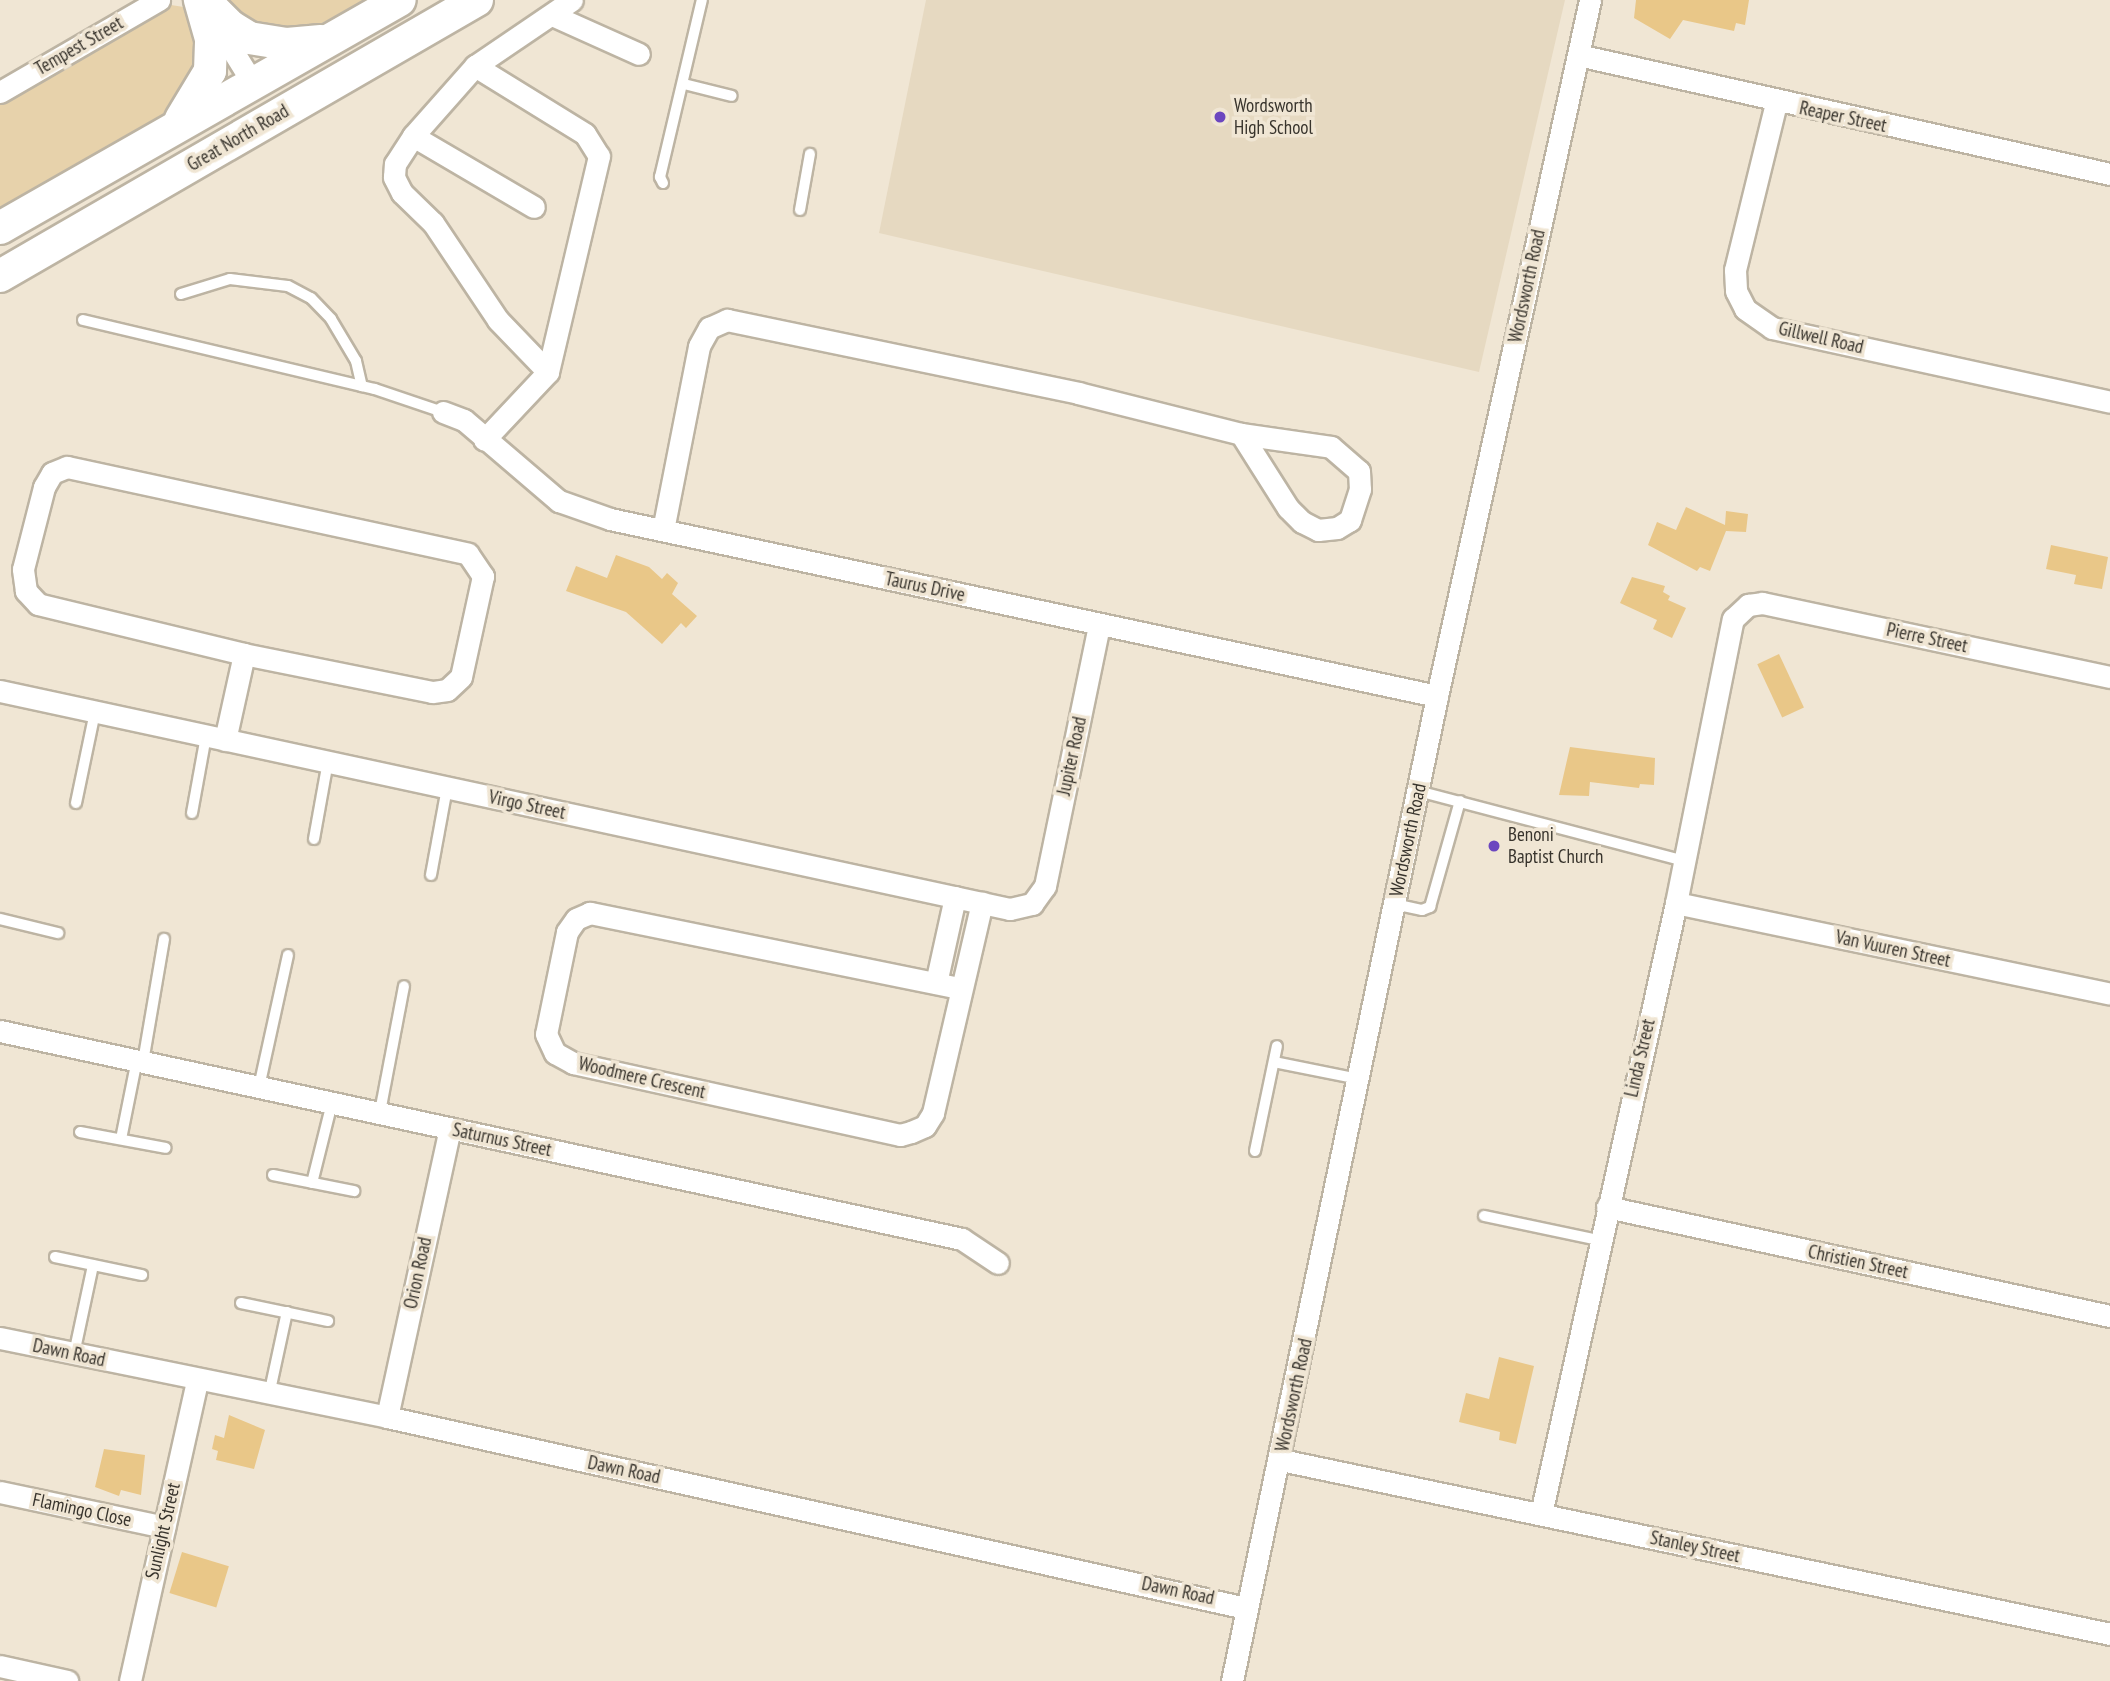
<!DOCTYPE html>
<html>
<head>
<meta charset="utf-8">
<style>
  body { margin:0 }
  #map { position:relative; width:2110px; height:1681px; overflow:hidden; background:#f0e6d4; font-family:"PT Sans Narrow",sans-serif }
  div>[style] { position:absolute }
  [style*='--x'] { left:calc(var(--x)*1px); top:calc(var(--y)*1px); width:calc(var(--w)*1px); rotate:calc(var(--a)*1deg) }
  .built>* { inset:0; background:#e6d9c1 }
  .green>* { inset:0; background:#e7d2ab }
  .building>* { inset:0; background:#e9c788; transform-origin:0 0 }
  .roads { filter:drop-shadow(2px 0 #bdb4a3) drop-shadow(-2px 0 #bdb4a3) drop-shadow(0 2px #bdb4a3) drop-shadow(0 -2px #bdb4a3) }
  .lane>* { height:10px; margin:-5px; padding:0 5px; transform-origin:5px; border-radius:5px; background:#fff }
  .street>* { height:21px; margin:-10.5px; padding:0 10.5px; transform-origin:10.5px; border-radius:10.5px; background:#fff }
  .primary>* { height:32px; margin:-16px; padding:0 16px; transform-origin:16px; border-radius:16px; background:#fff }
  .dots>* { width:19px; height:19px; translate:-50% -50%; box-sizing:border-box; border:4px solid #f0e6d4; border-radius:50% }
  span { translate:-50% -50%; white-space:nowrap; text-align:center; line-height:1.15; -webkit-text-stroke:7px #f0e6d4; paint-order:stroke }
  .street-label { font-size:19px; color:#38342d }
  .poi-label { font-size:19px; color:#38342d }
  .left { translate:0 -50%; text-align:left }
</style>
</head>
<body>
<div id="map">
  <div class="built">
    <i style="clip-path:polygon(926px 0,1565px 0,1479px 372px,879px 233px)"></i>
  </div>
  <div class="green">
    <i style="clip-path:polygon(217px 0,368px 0,298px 35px,271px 37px)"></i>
    <i style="clip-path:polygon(171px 5px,190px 8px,205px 26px,192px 104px,0 214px,0 103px)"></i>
  </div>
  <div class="building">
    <i style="clip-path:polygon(1636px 0,1749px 0,1745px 25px,1736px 23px,1734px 31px,1683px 20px,1670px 39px,1634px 18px)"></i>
    <i style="clip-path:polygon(1686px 507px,1725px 525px,1726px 511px,1748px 514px,1746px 532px,1726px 531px,1710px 571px,1700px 567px,1697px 571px,1648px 545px,1657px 522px,1676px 530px)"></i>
    <i style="clip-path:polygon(2051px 545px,2108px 557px,2102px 589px,2074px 584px,2076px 575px,2046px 569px)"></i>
    <i style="clip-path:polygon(616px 555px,649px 567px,662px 579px,667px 573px,678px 583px,672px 594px,697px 616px,686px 628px,681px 623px,662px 644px,626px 612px,566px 591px,576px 566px,607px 578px)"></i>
    <i style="clip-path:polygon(1632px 577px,1665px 586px,1663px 592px,1670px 596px,1668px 600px,1686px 608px,1672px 638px,1653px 629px,1657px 620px,1620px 603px)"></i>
    <i style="left:1779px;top:654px;width:59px;height:24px;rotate:65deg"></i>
    <i style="clip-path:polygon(1570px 747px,1655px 758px,1654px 785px,1640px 784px,1639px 788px,1590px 782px,1589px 796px,1559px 795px)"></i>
    <i style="clip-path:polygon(1499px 1357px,1534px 1366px,1516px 1444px,1499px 1440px,1500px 1432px,1459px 1422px,1466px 1393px,1489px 1399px)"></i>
    <i style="clip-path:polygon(229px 1415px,265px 1430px,254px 1469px,216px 1460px,218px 1451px,212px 1449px,215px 1435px,224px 1438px)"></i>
    <i style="clip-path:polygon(104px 1449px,145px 1455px,141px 1495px,121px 1490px,119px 1496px,95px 1487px)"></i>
    <i style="left:182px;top:1552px;width:49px;height:43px;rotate:17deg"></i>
  </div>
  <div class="roads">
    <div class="lane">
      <i style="--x:684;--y:84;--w:49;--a:14"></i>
      <i style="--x:663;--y:183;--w:7;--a:-117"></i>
      <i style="--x:660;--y:177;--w:182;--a:-76.7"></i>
      <i style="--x:800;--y:210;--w:57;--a:-79.9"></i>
      <i style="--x:181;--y:294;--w:51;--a:-17"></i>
      <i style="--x:230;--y:279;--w:58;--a:6.9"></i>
      <i style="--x:288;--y:286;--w:26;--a:28"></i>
      <i style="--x:311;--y:298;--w:29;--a:46"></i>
      <i style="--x:331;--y:319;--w:49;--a:59.2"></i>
      <i style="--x:356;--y:361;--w:26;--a:77"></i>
      <i style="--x:83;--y:320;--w:300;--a:13.3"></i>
      <i style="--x:375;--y:389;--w:72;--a:18.7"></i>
      <i style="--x:1418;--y:791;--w:275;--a:14.7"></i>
      <i style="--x:76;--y:803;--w:93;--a:-78.2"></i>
      <i style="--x:192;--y:813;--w:78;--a:-79.7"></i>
      <i style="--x:314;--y:839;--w:79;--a:-79.8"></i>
      <i style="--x:431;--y:875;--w:88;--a:-79.6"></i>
      <i style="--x:1394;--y:904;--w:29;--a:12"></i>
      <i style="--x:1422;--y:910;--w:9;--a:-21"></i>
      <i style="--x:1430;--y:907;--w:110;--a:-74.2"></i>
      <i style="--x:0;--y:919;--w:60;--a:13.6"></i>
      <i style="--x:143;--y:1062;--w:125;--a:-80.3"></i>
      <i style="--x:1274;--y:1062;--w:87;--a:11.3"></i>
      <i style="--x:259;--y:1087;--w:135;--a:-77.6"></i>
      <i style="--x:380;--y:1112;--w:128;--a:-79.2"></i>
      <i style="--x:80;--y:1132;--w:87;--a:10.5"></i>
      <i style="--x:121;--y:1139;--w:81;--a:-78.6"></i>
      <i style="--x:1255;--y:1151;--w:107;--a:-78.2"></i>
      <i style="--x:273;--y:1175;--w:83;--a:11.2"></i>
      <i style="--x:312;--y:1183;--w:82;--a:-76"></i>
      <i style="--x:1484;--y:1216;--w:116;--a:11.9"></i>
      <i style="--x:55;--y:1257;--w:89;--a:11.7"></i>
      <i style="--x:241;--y:1303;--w:89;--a:11.7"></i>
      <i style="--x:74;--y:1354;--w:91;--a:-77.9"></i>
      <i style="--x:269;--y:1395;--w:85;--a:-77.8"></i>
    </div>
    <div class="street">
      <i style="--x:552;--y:15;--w:95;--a:24.1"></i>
      <i style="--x:213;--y:19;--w:74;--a:58.2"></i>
      <i style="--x:1578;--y:55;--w:545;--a:12.61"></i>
      <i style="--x:475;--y:66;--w:129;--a:31.7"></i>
      <i style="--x:585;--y:134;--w:26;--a:58"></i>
      <i style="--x:599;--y:156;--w:222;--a:103.3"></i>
      <i style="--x:548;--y:372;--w:93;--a:133.3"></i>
      <i style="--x:0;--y:92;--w:184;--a:-30.1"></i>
      <i style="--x:1776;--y:103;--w:172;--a:103.8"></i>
      <i style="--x:1735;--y:270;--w:21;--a:87"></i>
      <i style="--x:1736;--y:291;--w:20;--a:63"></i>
      <i style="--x:1745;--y:309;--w:33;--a:35"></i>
      <i style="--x:1772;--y:328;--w:346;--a:12.3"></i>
      <i style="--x:413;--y:136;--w:140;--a:30.4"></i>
      <i style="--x:548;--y:372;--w:72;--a:-133.9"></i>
      <i style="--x:498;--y:320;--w:117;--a:-123.8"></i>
      <i style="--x:433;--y:223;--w:43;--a:-135.9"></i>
      <i style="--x:402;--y:193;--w:18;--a:-117"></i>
      <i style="--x:394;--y:177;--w:13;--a:-86"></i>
      <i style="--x:395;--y:164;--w:33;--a:-57"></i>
      <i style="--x:413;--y:136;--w:94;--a:-48.5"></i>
      <i style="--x:475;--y:66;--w:117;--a:-34.2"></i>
      <i style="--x:443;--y:412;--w:22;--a:21"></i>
      <i style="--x:464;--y:420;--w:125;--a:40.5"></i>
      <i style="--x:559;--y:501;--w:54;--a:19.4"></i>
      <i style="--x:610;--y:519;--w:846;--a:12.08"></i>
      <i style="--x:67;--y:467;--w:410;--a:12.2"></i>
      <i style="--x:468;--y:554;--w:27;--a:56"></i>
      <i style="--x:483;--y:576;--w:103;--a:102.3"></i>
      <i style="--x:461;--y:677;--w:19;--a:137"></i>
      <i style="--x:447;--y:690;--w:15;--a:172"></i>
      <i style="--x:432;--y:692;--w:192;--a:-168.6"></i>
      <i style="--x:244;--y:654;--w:212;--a:-166.4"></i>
      <i style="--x:38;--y:604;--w:18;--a:-133"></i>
      <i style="--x:26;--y:591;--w:22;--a:-98"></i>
      <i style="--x:23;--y:569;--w:85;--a:-75.6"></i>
      <i style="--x:44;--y:487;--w:16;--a:-60"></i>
      <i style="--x:52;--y:473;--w:16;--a:-22"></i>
      <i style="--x:663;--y:530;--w:187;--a:-78.9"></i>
      <i style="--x:699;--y:346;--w:21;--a:-61"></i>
      <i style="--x:709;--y:328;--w:20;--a:-24"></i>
      <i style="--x:727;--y:320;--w:359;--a:11.7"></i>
      <i style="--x:1078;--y:393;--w:168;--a:14.1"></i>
      <i style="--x:1241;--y:434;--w:91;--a:8.2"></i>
      <i style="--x:1331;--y:447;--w:37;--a:41"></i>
      <i style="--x:1359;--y:471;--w:18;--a:87"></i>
      <i style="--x:1360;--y:489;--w:33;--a:108"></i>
      <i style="--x:1350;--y:520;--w:15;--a:148"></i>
      <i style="--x:1337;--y:528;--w:19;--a:174"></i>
      <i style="--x:1318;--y:530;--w:18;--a:-153"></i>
      <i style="--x:1302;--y:522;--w:20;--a:-135"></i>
      <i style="--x:1288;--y:508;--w:88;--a:-122.4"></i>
      <i style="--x:0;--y:691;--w:1033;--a:12.18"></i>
      <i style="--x:1010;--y:909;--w:23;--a:-13"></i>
      <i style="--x:1032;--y:904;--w:22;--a:-54"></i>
      <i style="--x:1045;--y:886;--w:267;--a:-78.3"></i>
      <i style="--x:225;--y:740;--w:88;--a:-77.5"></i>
      <i style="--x:1676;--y:903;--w:443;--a:11.8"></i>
      <i style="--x:936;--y:983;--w:88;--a:-77.5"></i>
      <i style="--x:959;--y:988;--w:377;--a:-168.5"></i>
      <i style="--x:590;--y:913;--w:15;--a:157"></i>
      <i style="--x:576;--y:919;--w:16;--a:125"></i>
      <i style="--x:567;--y:932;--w:104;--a:101.6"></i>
      <i style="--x:546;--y:1034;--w:21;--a:65"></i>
      <i style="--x:555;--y:1053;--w:21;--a:29"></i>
      <i style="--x:573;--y:1063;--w:335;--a:12.4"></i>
      <i style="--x:900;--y:1135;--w:11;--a:-15"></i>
      <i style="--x:911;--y:1132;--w:15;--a:-23"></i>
      <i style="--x:925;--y:1126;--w:15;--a:-58"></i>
      <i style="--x:933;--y:1113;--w:216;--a:-76.9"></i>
      <i style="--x:0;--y:1031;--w:984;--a:12.2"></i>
      <i style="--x:962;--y:1239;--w:43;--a:33.7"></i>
      <i style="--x:1607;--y:1207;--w:515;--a:12.23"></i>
      <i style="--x:0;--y:1338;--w:395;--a:11.5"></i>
      <i style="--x:387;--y:1417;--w:880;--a:12.54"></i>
      <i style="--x:387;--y:1417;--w:295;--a:-77.7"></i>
      <i style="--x:1281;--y:1460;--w:847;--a:11.85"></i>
      <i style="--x:0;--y:1492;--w:168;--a:12"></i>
      <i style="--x:1541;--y:1514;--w:626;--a:-77.54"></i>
      <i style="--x:1676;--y:903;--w:290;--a:-78.7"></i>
      <i style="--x:1733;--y:619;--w:21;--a:-43"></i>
      <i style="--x:1748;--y:605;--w:14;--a:-8"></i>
      <i style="--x:1762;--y:603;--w:356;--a:12"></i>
      <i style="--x:0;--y:1666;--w:69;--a:12.6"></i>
      <i style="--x:130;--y:1681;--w:307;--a:-77.4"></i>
      <i style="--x:1232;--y:1681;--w:1006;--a:-78.24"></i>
      <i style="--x:1437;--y:696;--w:713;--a:-77.6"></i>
    </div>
    <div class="primary">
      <i style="--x:204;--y:0;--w:37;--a:45"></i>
      <i style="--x:230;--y:26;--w:22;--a:32"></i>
      <i style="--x:249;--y:38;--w:38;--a:9"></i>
      <i style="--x:287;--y:44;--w:34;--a:-5"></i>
      <i style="--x:181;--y:119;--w:56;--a:-58.9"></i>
      <i style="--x:210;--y:71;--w:32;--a:-88"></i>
      <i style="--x:211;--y:39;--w:41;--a:-105.8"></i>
      <i style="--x:0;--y:228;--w:460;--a:-29.7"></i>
      <i style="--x:0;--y:276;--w:551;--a:-30.05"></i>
    </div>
  </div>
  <div class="dots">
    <i style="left:1220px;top:117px;background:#6b46bf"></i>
    <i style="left:1494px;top:846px;background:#6b46bf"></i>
  </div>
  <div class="street-label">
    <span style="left:79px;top:46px;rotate:-30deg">Tempest Street</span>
    <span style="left:1843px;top:117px;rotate:12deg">Reaper Street</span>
    <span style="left:238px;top:138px;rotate:-30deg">Great North Road</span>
    <span style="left:1527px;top:286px;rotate:-78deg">Wordsworth Road</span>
    <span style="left:1821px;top:338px;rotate:13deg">Gillwell Road</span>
    <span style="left:925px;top:587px;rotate:12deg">Taurus Drive</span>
    <span style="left:1927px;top:638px;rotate:12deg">Pierre Street</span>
    <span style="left:1072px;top:756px;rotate:-78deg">Jupiter Road</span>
    <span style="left:527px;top:805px;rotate:12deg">Virgo Street</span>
    <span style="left:1408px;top:840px;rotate:-78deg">Wordsworth Road</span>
    <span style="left:1893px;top:949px;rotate:12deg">Van Vuuren Street</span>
    <span style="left:1640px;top:1058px;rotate:-77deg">Linda Street</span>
    <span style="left:642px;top:1078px;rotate:13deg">Woodmere Crescent</span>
    <span style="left:502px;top:1140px;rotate:12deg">Saturnus Street</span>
    <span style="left:1858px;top:1262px;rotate:12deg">Christien Street</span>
    <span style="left:418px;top:1273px;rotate:-78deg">Orion Road</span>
    <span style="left:69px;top:1353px;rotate:12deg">Dawn Road</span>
    <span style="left:1294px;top:1395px;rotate:-78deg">Wordsworth Road</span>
    <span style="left:624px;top:1470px;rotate:12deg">Dawn Road</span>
    <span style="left:82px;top:1510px;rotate:12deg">Flamingo Close</span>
    <span style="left:163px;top:1531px;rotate:-77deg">Sunlight Street</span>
    <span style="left:1695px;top:1547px;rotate:12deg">Stanley Street</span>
    <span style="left:1178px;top:1591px;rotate:12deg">Dawn Road</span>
  </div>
  <div class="poi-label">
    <span class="left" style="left:1234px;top:117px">Wordsworth<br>High School</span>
    <span class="left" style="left:1508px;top:846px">Benoni<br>Baptist Church</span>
  </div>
</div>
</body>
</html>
